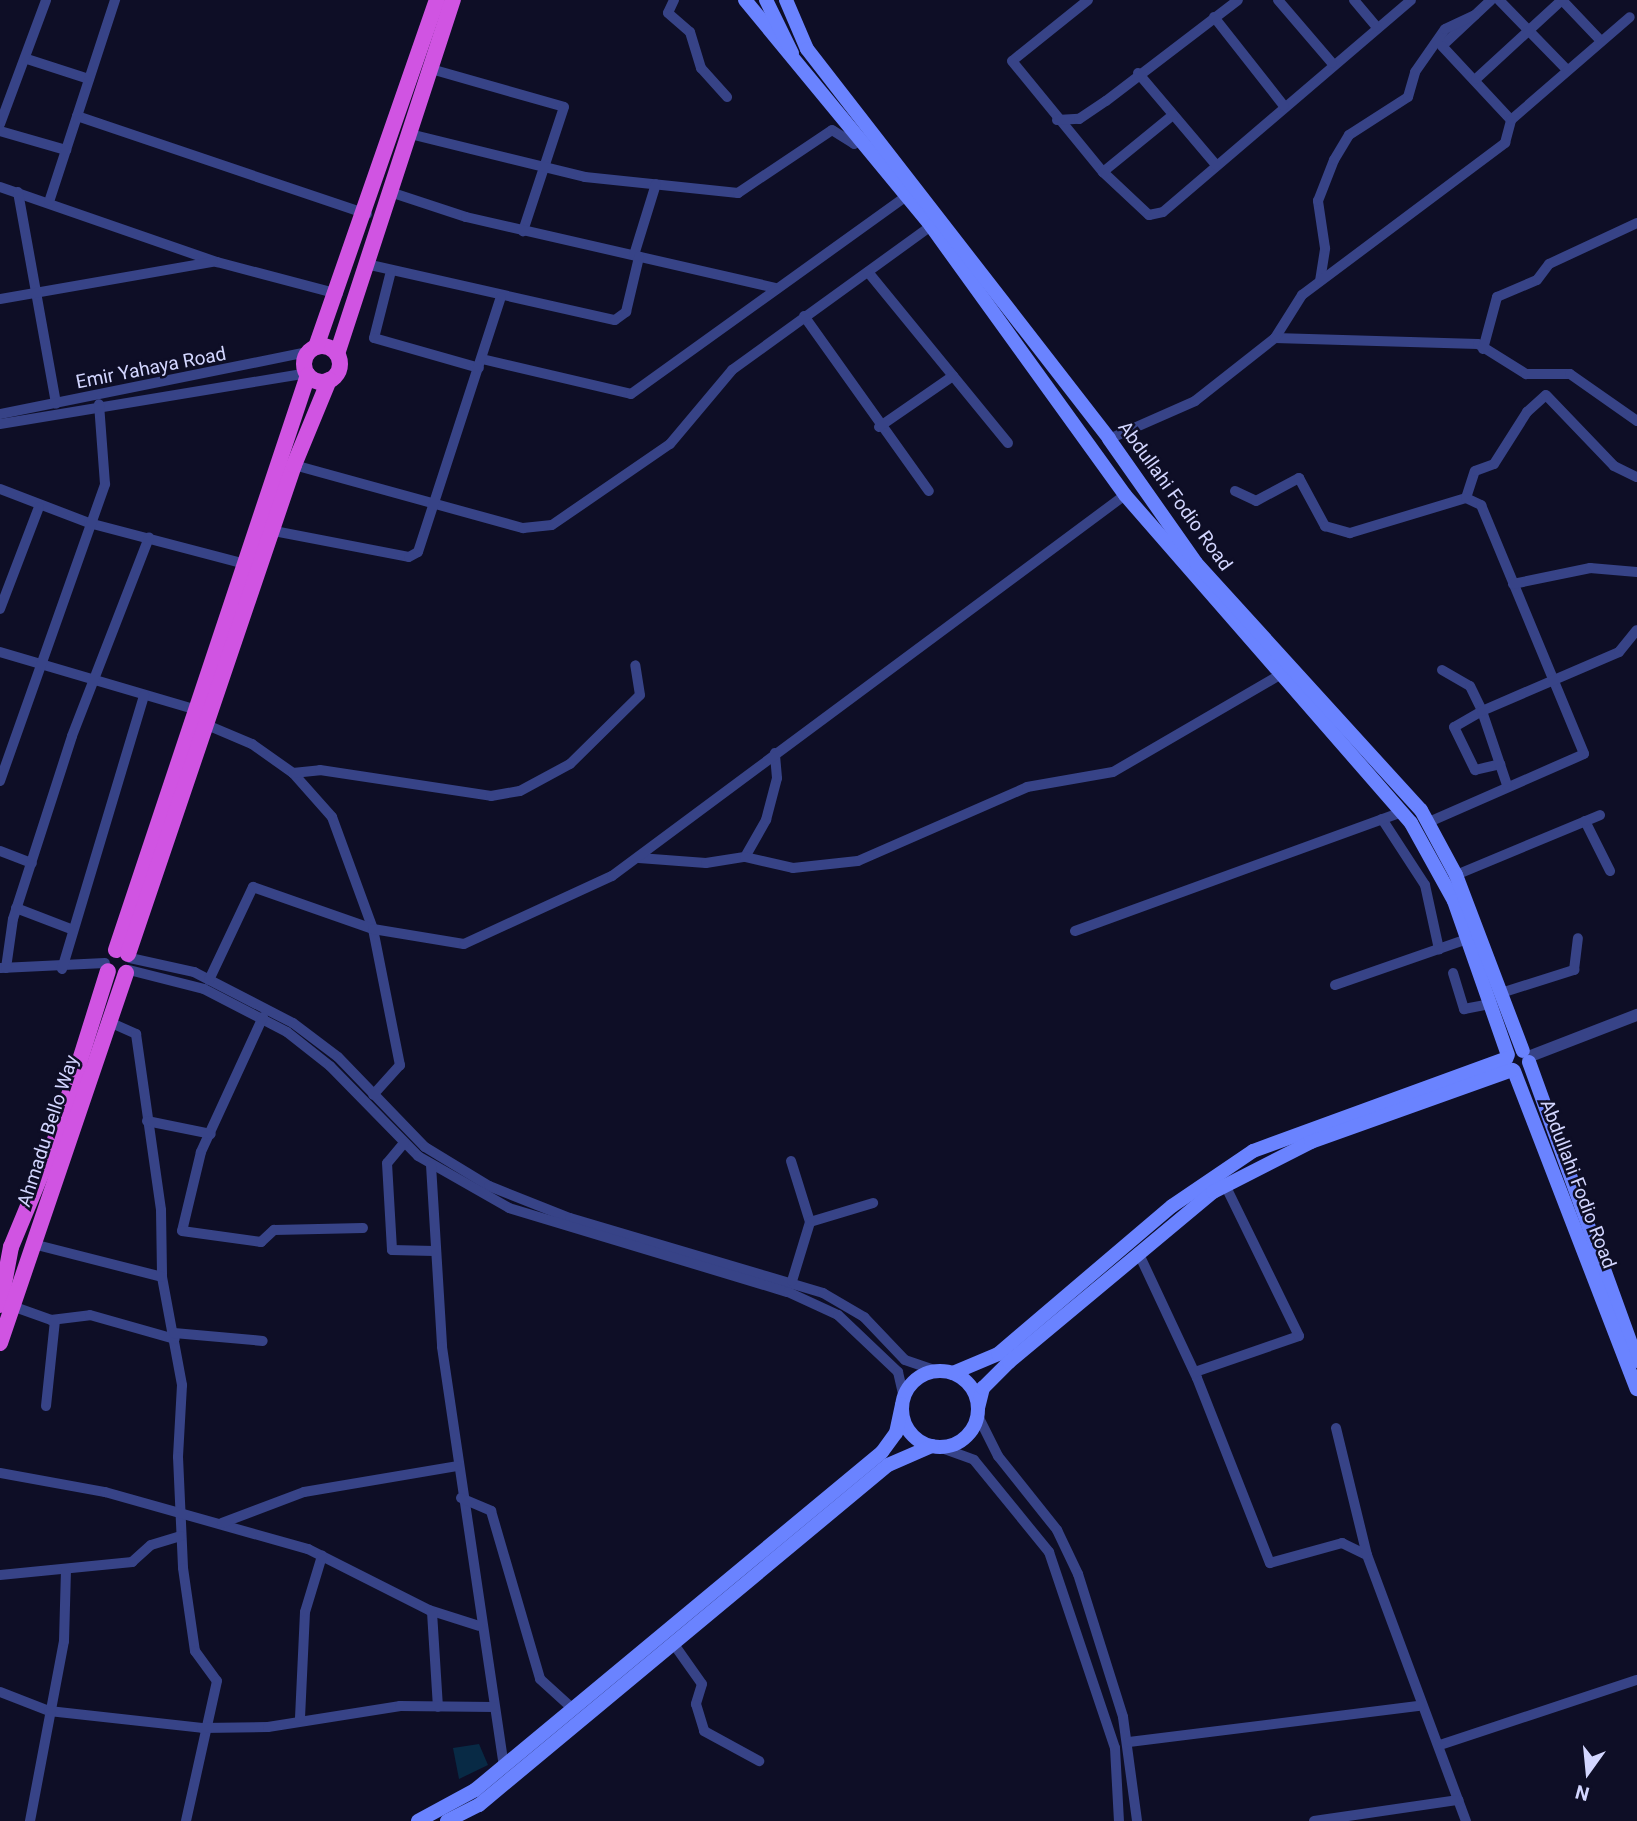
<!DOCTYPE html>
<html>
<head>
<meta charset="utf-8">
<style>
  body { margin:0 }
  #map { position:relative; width:1637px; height:1821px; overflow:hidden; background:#0e0e26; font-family:Roboto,sans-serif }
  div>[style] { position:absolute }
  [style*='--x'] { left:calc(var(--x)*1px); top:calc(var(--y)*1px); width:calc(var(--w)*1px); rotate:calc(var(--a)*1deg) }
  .water>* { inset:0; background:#082a45 }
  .minor>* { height:10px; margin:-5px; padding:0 5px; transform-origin:5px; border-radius:5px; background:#374387 }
  .tertiary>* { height:12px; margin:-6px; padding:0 6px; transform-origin:6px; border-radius:6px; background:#374387 }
  .secondary>* { height:14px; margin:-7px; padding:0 7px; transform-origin:7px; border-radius:7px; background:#6a83ff }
  .secondary>.ring { margin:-7px; padding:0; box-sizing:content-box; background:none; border:14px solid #6a83ff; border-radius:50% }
  .trunk>* { height:16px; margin:-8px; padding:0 8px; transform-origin:8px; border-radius:8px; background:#d054e2 }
  .trunk>.ring { margin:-8px; padding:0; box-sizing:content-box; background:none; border:16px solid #d054e2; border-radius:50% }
  span { translate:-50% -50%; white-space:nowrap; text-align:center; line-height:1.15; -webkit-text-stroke:5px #0e0e26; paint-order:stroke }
  .street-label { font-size:19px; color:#d3d6ff }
  .north { position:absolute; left:1553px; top:1737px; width:70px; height:70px; -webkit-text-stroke:5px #0e0e26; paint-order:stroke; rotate:195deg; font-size:19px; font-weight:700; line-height:28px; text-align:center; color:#d3d6ff }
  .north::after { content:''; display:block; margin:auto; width:24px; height:32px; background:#d3d6ff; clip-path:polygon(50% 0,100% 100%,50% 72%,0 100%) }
</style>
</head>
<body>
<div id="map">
  <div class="water">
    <i style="clip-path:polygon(479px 1744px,488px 1765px,459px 1779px,453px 1748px)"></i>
  </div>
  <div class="minor">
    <i style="--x:674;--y:0;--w:14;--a:115"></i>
    <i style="--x:668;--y:13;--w:29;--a:41"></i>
    <i style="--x:690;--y:32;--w:38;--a:73"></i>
    <i style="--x:701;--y:68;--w:39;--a:48"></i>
    <i style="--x:1088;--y:0;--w:97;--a:141.2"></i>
    <i style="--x:1012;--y:61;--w:144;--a:50.7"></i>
    <i style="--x:1103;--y:172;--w:63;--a:43.1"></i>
    <i style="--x:1149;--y:215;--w:14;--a:-12"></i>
    <i style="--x:1163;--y:212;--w:326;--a:-40.5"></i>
    <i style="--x:1278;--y:0;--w:83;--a:49.4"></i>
    <i style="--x:1354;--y:0;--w:35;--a:50"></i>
    <i style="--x:1491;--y:0;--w:67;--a:136.8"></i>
    <i style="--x:1442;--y:46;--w:101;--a:47"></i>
    <i style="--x:1499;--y:0;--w:96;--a:45.8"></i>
    <i style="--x:1562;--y:0;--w:54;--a:46.5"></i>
    <i style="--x:1214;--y:17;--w:113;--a:51.8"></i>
    <i style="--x:27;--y:59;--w:65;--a:17.9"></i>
    <i style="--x:431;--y:69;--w:138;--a:15.9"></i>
    <i style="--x:564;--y:107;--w:131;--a:108.3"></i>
    <i style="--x:1138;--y:73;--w:121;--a:49.7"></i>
    <i style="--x:1476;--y:79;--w:117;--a:-42.6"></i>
    <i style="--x:77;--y:116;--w:306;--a:18.7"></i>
    <i style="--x:1057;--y:120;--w:22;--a:-3"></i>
    <i style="--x:1079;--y:119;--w:32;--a:-34"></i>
    <i style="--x:1106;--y:101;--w:166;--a:-37.4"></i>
    <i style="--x:0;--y:124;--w:132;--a:-69.6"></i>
    <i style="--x:0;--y:131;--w:69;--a:16.1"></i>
    <i style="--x:410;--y:134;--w:180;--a:13.8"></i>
    <i style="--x:585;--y:177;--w:154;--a:6"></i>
    <i style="--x:738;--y:193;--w:113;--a:-33.8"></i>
    <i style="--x:832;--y:130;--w:26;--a:32"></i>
    <i style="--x:854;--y:144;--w:12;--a:-31"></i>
    <i style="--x:1103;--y:172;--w:90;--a:-39.2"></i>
    <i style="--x:0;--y:187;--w:230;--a:19.1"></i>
    <i style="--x:217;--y:262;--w:125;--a:14.8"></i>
    <i style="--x:18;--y:192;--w:215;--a:79.8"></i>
    <i style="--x:390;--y:192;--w:80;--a:18.2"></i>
    <i style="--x:466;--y:217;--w:317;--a:12.9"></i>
    <i style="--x:49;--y:202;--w:213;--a:-71.9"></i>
    <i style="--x:634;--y:255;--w:74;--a:-72.8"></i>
    <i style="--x:366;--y:264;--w:255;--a:12.7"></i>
    <i style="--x:615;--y:320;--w:14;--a:-36"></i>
    <i style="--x:626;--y:312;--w:57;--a:-76.7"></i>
    <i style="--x:391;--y:271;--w:69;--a:104.2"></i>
    <i style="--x:374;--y:338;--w:109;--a:15.9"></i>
    <i style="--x:868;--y:272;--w:221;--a:50.7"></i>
    <i style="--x:1320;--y:281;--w:33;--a:-81"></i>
    <i style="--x:1325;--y:248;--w:48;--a:-98.5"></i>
    <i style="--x:1318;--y:201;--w:44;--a:-68.7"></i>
    <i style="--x:1334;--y:160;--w:29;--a:-59"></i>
    <i style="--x:1349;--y:135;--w:70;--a:-32.8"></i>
    <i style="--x:1408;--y:97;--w:26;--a:-74"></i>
    <i style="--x:1415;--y:72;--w:52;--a:-55.1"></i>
    <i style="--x:1445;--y:29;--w:33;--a:-25"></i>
    <i style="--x:0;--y:299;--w:216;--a:-9.9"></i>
    <i style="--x:804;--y:316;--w:215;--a:54.5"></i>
    <i style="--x:1275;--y:338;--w:203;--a:1.7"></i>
    <i style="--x:1478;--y:344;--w:57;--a:32"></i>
    <i style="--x:1526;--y:374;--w:44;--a:0"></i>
    <i style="--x:1570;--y:374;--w:82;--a:35"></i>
    <i style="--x:1483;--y:349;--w:54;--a:-74.9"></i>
    <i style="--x:1497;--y:297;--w:43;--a:-23"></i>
    <i style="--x:1537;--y:280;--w:20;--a:-53"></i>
    <i style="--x:1549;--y:264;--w:97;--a:-25"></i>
    <i style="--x:482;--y:359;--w:153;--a:13.2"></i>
    <i style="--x:631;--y:394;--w:341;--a:-35.7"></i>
    <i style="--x:0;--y:414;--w:314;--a:-11.4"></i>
    <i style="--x:0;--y:424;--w:311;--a:-9.4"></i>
    <i style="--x:879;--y:427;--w:90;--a:-34.6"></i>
    <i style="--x:1109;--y:439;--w:94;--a:-23.8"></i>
    <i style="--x:1195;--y:401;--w:102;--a:-38.2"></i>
    <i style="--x:1275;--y:338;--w:51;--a:-57.9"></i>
    <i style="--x:1302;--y:295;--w:254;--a:-36.8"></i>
    <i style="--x:1505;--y:143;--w:24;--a:-75"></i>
    <i style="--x:1511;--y:120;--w:157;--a:-40.9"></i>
    <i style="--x:294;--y:465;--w:238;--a:15.4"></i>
    <i style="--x:523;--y:528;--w:29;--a:-6"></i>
    <i style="--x:552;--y:525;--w:143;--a:-34.5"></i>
    <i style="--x:670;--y:444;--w:97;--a:-50"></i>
    <i style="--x:732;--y:370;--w:246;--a:-35.9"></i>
    <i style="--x:0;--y:489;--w:95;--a:20.9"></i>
    <i style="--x:89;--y:523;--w:165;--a:14.7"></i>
    <i style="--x:1235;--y:491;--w:23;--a:25"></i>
    <i style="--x:1256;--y:501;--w:49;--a:-28.1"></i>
    <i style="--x:1299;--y:478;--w:55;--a:61.6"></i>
    <i style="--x:1325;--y:526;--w:26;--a:16"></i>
    <i style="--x:1350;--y:533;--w:121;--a:-16.8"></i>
    <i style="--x:1466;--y:498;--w:17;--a:25"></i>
    <i style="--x:1481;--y:505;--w:269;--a:67.5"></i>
    <i style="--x:1584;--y:754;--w:169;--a:156.3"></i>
    <i style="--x:1466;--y:498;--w:28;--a:-72"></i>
    <i style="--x:1475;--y:471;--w:20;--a:-20"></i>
    <i style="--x:1494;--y:464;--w:62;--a:-57.6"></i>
    <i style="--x:1527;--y:412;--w:25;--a:-42"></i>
    <i style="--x:1546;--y:395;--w:98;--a:46.2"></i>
    <i style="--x:1614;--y:466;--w:25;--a:26"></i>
    <i style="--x:274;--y:531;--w:137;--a:10.9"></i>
    <i style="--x:409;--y:557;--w:10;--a:-29"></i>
    <i style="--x:418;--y:552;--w:268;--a:-72"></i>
    <i style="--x:1513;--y:584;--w:79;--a:-11.7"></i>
    <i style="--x:1590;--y:568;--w:47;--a:4.9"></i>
    <i style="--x:0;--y:609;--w:109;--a:-69.1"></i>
    <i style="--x:0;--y:652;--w:209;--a:16.4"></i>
    <i style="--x:1442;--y:670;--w:32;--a:30"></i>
    <i style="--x:1470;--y:686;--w:28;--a:64"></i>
    <i style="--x:1482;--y:711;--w:32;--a:150"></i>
    <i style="--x:1454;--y:727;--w:48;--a:64"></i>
    <i style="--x:1475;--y:770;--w:26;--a:-13"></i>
    <i style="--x:207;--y:725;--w:49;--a:22.9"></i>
    <i style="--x:252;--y:744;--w:50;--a:35.3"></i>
    <i style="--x:293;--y:773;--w:59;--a:48.4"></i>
    <i style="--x:332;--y:817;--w:119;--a:69.9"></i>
    <i style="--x:373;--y:929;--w:139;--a:78.8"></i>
    <i style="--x:400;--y:1065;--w:40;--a:132"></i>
    <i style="--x:293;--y:773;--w:27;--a:-6"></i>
    <i style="--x:320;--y:770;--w:173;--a:8.6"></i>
    <i style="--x:491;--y:796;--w:29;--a:-10"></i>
    <i style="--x:520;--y:791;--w:57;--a:-28.4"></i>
    <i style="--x:570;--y:764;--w:98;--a:-44.6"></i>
    <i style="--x:640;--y:695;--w:30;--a:-99"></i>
    <i style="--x:0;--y:781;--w:315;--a:-70.5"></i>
    <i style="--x:105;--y:484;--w:80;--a:-94.3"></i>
    <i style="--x:1507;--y:785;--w:78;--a:-108.7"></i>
    <i style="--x:1482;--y:711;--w:149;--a:-23.3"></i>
    <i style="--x:1619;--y:652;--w:28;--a:-51"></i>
    <i style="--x:1382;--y:819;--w:79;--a:56.9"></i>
    <i style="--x:1425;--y:885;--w:66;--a:77.7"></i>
    <i style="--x:1585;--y:821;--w:56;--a:63.4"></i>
    <i style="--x:0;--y:851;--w:34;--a:21"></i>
    <i style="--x:745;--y:857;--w:43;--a:-60.4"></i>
    <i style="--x:766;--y:820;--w:43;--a:-75.3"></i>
    <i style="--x:777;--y:778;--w:25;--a:-95"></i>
    <i style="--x:639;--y:858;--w:67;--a:4.3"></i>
    <i style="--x:706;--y:863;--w:39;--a:-9"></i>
    <i style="--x:745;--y:857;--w:49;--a:12.9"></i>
    <i style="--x:793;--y:868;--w:65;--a:-6.1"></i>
    <i style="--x:858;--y:861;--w:184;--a:-23.6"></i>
    <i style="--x:1027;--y:787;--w:87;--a:-9.9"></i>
    <i style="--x:1113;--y:772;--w:191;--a:-30.2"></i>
    <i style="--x:1456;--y:875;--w:156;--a:-22.6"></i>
    <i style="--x:16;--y:908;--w:59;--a:20.9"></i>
    <i style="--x:1075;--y:931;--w:348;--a:-20"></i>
    <i style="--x:130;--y:958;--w:66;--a:12.3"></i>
    <i style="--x:194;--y:972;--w:111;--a:27.3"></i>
    <i style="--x:293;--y:1023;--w:56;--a:37.1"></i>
    <i style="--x:338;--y:1057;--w:125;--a:46"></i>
    <i style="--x:425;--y:1147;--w:75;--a:31.4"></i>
    <i style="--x:489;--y:1186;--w:87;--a:21.6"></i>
    <i style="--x:570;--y:1218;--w:264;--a:16.5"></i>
    <i style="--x:823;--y:1293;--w:48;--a:30.3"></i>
    <i style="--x:864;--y:1317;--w:59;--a:46.4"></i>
    <i style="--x:905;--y:1360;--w:34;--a:19"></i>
    <i style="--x:1;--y:968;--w:104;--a:-2.8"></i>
    <i style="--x:6;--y:968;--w:49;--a:-81.9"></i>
    <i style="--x:13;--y:919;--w:192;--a:-72.1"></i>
    <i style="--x:72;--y:736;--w:213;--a:-68.8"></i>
    <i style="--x:62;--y:969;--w:286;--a:-73.3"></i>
    <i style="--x:129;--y:970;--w:77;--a:14.2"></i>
    <i style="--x:204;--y:989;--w:93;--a:27.4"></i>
    <i style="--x:287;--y:1032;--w:55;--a:38.3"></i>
    <i style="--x:330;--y:1066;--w:126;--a:45.6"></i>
    <i style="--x:418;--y:1156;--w:105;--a:29.7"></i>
    <i style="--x:509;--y:1208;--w:291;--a:16.8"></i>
    <i style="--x:788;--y:1292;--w:55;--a:24.7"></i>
    <i style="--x:838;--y:1315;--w:83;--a:43.5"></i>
    <i style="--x:898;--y:1372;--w:26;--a:77"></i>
    <i style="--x:1453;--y:973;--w:38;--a:73"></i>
    <i style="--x:1464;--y:1009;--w:26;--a:-11"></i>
    <i style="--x:209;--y:980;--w:103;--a:-64.7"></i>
    <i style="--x:253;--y:887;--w:127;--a:19.3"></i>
    <i style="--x:373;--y:929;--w:92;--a:9.4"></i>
    <i style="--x:464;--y:944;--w:163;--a:-24.7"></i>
    <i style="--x:612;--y:876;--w:639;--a:-36.6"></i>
    <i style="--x:1335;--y:985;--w:140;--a:-19.2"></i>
    <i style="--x:1501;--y:993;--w:77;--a:-17.5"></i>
    <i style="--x:1574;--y:970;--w:32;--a:-83"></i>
    <i style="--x:263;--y:1017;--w:149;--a:114.7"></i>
    <i style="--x:201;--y:1152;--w:81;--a:103.5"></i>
    <i style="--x:182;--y:1231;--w:80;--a:7.9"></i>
    <i style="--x:261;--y:1242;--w:18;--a:-43"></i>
    <i style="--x:274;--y:1230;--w:89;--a:-1.3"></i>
    <i style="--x:107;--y:1021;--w:32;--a:24"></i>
    <i style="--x:136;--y:1034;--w:178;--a:81.9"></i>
    <i style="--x:161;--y:1210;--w:67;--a:89.1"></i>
    <i style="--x:162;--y:1277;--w:110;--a:79.5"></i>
    <i style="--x:182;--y:1385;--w:72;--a:93.2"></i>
    <i style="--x:178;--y:1457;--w:111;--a:87.4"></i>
    <i style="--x:183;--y:1568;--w:84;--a:81.8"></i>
    <i style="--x:195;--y:1651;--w:37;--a:54"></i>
    <i style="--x:217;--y:1681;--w:143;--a:102.5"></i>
    <i style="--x:147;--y:1121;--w:65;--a:11.5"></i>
    <i style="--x:404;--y:1143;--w:26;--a:130"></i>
    <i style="--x:387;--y:1163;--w:87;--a:86.7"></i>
    <i style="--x:392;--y:1250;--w:42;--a:1.4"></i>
    <i style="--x:791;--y:1161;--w:64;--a:72.7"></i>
    <i style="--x:431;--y:1165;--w:182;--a:86.5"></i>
    <i style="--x:442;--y:1347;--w:424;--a:81.6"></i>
    <i style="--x:33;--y:1244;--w:133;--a:14.3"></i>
    <i style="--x:1138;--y:1252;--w:139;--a:64.9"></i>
    <i style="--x:1197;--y:1378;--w:199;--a:68.5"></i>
    <i style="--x:1270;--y:1563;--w:75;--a:-15.5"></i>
    <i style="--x:1342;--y:1543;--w:28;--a:26"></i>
    <i style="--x:1367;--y:1555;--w:284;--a:69.6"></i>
    <i style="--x:792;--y:1281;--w:62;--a:-73"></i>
    <i style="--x:810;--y:1222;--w:66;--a:-16.8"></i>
    <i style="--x:12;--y:1306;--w:41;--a:19.7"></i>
    <i style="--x:51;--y:1320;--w:39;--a:-7"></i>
    <i style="--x:90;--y:1315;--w:88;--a:15.8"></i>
    <i style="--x:174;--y:1333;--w:89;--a:5.1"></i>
    <i style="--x:1195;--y:1372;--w:110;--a:-19.1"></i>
    <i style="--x:1299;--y:1336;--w:168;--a:-116.1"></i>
    <i style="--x:46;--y:1406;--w:86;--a:-84"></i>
    <i style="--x:978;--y:1416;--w:45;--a:63.4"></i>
    <i style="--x:998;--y:1456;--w:95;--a:51.4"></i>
    <i style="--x:1057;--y:1530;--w:49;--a:64.5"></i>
    <i style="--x:1078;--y:1574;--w:150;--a:72.5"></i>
    <i style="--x:1123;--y:1717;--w:105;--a:82.3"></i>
    <i style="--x:1336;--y:1428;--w:131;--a:76.3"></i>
    <i style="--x:939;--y:1447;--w:37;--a:20"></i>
    <i style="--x:974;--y:1460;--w:119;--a:50.8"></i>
    <i style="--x:1049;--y:1552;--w:207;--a:71.4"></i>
    <i style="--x:1115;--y:1748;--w:73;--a:86.9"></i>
    <i style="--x:0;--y:1473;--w:107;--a:10.3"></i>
    <i style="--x:105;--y:1492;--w:211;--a:15.7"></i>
    <i style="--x:308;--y:1549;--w:136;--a:26.8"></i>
    <i style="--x:429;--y:1610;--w:52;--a:17.7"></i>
    <i style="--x:461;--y:1498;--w:33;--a:23"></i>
    <i style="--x:491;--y:1511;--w:175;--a:73.7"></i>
    <i style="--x:540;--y:1679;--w:45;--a:42.3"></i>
    <i style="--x:222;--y:1523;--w:88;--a:-20.7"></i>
    <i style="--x:304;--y:1492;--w:155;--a:-9.6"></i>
    <i style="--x:0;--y:1575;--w:133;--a:-5.6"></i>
    <i style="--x:132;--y:1562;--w:25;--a:-42"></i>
    <i style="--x:151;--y:1545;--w:31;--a:-17"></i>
    <i style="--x:432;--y:1612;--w:95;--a:86.4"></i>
    <i style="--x:673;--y:1643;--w:50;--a:54.7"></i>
    <i style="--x:702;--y:1684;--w:21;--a:107"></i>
    <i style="--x:696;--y:1704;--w:28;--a:73"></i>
    <i style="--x:704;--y:1731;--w:63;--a:28.6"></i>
    <i style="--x:0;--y:1692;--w:53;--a:21.2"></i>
    <i style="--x:49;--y:1711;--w:154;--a:6.3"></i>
    <i style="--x:202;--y:1728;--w:66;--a:-0.9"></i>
    <i style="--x:268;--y:1727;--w:134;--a:-9"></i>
    <i style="--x:400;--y:1706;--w:94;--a:0.6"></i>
    <i style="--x:300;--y:1718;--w:106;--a:-87.3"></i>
    <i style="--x:305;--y:1612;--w:59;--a:-73.1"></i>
    <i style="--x:1129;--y:1742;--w:293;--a:-7.1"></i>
    <i style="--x:1440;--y:1745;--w:207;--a:-18.3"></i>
    <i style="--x:30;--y:1821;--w:183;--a:-79.3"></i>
    <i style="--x:64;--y:1641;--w:72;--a:-88.4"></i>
    <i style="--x:1314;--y:1821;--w:146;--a:-8.3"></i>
  </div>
  <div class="tertiary">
    <i style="--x:1528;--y:1057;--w:117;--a:-21.1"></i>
  </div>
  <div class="secondary">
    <i style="--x:745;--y:0;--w:293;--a:50.5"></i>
    <i style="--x:931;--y:226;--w:332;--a:54.2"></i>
    <i style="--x:1125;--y:495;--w:435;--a:48.9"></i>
    <i style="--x:1411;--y:823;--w:89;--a:61.1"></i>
    <i style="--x:1454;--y:901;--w:163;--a:70.7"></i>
    <i style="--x:766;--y:0;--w:59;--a:63.9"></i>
    <i style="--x:786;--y:0;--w:53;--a:66.8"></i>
    <i style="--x:807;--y:49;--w:493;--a:52.2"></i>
    <i style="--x:1109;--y:439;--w:151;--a:54.9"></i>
    <i style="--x:1196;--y:563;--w:334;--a:47.7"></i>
    <i style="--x:1421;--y:810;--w:74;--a:61.7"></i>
    <i style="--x:1456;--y:875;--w:188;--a:69.2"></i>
    <i style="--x:1529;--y:1062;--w:318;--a:70.1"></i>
    <i style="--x:1514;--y:1071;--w:341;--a:68.9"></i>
    <i class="ring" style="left:902px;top:1371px;width:62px;height:62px"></i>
    <i style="--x:953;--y:1373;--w:49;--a:-22.9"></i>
    <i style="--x:998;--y:1354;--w:228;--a:-40.4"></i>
    <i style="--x:1172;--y:1206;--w:98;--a:-34.2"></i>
    <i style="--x:1253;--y:1151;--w:270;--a:-20.1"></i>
    <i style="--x:978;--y:1408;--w:21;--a:-76"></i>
    <i style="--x:983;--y:1388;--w:37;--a:-45"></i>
    <i style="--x:1009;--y:1362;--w:266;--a:-39.8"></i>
    <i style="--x:1213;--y:1192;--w:110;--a:-27"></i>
    <i style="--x:1311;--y:1142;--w:214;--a:-19.7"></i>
    <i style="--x:418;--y:1821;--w:65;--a:-28.5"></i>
    <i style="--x:475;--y:1790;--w:529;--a:-39.71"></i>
    <i style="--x:882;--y:1452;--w:24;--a:-54"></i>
    <i style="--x:896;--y:1433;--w:29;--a:-78"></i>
    <i style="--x:447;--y:1821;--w:36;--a:-27"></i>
    <i style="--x:479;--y:1805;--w:532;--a:-39.74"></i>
    <i style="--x:888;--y:1465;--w:48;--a:-23.4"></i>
  </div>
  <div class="trunk">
    <i class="ring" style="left:304px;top:346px;width:20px;height:20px"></i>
    <i style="--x:316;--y:347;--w:367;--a:-70.8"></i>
    <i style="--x:337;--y:354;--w:373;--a:-71.9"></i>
    <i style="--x:116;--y:950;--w:606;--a:-71.54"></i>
    <i style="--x:128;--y:954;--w:516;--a:-71.25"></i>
    <i style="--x:294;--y:465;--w:92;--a:-67.6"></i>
    <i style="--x:0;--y:1305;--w:59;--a:-79.3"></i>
    <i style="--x:11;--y:1247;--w:113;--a:-67.5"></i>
    <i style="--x:54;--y:1143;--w:180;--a:-72.6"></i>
    <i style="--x:0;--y:1343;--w:391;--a:-71.2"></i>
  </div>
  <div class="street-label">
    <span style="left:151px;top:368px;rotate:-11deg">Emir Yahaya Road</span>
    <span style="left:1175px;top:496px;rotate:54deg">Abdullahi Fodio Road</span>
    <span style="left:48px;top:1131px;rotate:-72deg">Ahmadu Bello Way</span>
    <span style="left:1578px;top:1184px;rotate:69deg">Abdullahi Fodio Road</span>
  </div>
  <div class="north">N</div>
</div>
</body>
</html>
